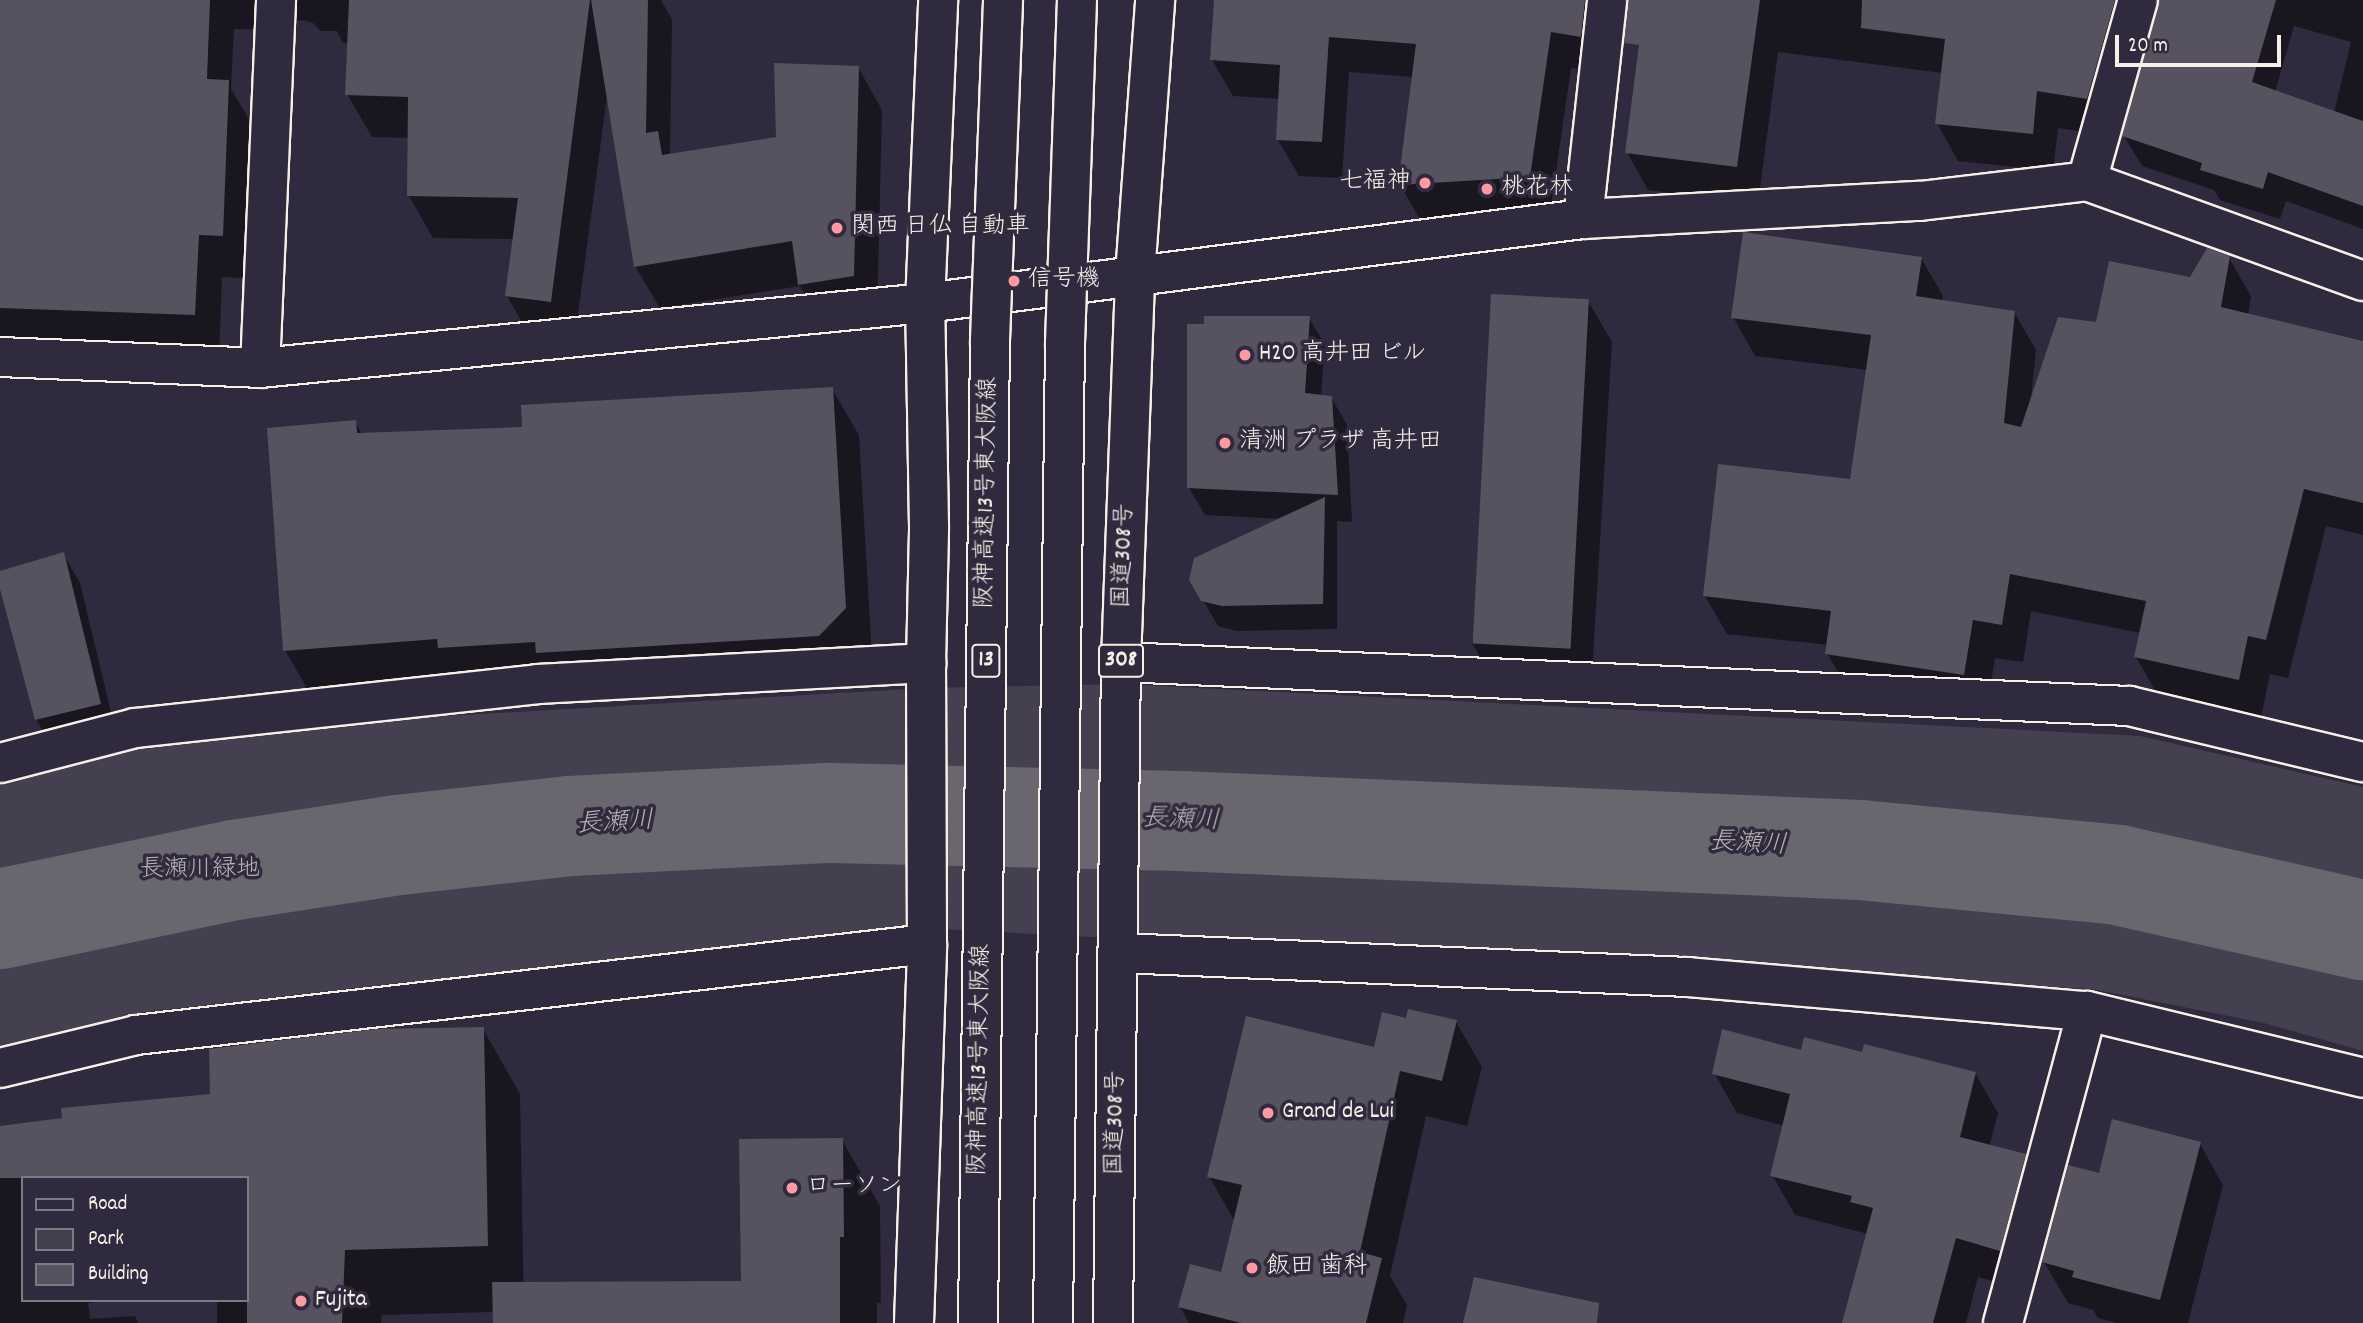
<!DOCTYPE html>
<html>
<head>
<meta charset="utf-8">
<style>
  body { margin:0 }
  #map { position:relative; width:2363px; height:1323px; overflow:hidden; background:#2f2a3d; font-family:Dekko,"Klee One",sans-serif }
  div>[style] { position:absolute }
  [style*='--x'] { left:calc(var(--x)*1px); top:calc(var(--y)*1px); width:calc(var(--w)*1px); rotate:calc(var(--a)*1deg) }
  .green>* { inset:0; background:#454050 }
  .shadow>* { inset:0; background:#0007 }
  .river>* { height:100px; margin:-50px; padding:0 50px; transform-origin:50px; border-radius:50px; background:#6a6670 }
  .building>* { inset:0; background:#56525f; transform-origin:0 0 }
  .roads { filter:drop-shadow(2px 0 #f4f1e8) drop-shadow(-2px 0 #f4f1e8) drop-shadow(0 2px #f4f1e8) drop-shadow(0 -2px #f4f1e8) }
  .minor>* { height:38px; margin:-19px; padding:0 19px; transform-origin:19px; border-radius:19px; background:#2f2a3d }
  .highway>* { height:38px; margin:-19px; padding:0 19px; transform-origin:19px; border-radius:19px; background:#2f2a3d }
  .bridges { filter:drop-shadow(2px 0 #f4f1e8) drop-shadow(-2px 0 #f4f1e8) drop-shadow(0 2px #f4f1e8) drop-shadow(0 -2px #f4f1e8) }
  .highway-bridge>* { height:38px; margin:-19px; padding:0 19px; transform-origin:19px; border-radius:19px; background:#2f2a3d }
  .dots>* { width:19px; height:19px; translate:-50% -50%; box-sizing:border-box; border:4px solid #2f2a3d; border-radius:50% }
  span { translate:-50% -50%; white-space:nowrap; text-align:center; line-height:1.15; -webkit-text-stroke:7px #2f2a3d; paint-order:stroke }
  .shield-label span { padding:2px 5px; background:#2f2a3d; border:2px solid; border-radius:5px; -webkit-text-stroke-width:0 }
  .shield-label { font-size:23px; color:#f4f1e8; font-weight:700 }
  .poi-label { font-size:24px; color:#f4f1e8 }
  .right { translate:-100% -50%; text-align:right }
  .left { translate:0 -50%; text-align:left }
  .street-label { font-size:24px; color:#f4f1e8 }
  .park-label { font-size:24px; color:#b7b3b3 }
  .water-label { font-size:26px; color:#b6b2b2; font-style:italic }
  .legend { position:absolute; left:21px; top:1176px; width:228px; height:126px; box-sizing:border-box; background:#2f2a3d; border:2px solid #7e7a81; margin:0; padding:9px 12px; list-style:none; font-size:21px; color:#f4f1e8 }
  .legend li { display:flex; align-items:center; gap:14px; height:35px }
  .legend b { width:35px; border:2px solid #7e7a81 }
  .scale { position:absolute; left:2115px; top:35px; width:166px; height:32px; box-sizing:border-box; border:4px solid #f4f1e8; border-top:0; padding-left:9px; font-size:21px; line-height:24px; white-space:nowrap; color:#f4f1e8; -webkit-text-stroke:5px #2f2a3d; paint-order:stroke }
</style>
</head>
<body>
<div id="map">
  <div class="green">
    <i style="clip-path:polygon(1121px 684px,2140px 736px,2363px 787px,2363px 1051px,2264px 1023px,2092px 989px,902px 927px,597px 966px,400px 983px,139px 1013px,0 1047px,0 781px,146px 742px,343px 722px,926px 688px)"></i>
  </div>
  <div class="shadow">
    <i style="clip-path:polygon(0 0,661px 0,672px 20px,670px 156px,778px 139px,858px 67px,882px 110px,877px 318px,824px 327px,800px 286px,660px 308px,635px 266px,607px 96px,574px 344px,531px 338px,507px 296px,514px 239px,433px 238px,409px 196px,410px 138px,372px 137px,347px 94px,349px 43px,343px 43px,337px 31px,321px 31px,313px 23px,303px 20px,291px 22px,282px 30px,234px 29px,231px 89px,252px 124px,246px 278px,222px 277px,219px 357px,0 349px)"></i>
    <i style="clip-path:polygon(1215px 0,1598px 0,1589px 70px,1571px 68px,1550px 213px,1421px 221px,1400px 185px,1413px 77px,1349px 72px,1342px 178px,1299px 176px,1278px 140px,1280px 99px,1233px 96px,1212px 60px)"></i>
    <i style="clip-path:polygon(1670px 0,2142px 0,2109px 136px,2058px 128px,2053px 171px,1958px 161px,1937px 123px,1943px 73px,1778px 52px,1758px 204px,1648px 190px,1627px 152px)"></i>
    <i style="clip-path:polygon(evenodd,2205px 0,2363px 0,2363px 229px,2286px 201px,2280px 219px,2220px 200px,2214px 190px,2142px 166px,2124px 136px,2205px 0,2294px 26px,2351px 42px,2334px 113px,2275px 92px,2294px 26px)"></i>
    <i style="clip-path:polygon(1921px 258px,1943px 296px,1942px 302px,2014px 312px,2036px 350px,2031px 398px,2097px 324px,2229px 258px,2251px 296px,2248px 315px,2363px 347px,2363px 535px,2326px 526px,2288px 678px,2270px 674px,2261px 718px,2158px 695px,2136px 657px,2141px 633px,2031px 611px,2023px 662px,1995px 658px,1986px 713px,1849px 691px,1827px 653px,1828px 645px,1727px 634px,1705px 596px,1852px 481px,1868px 370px,1755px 356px,1733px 317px)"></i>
    <i style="clip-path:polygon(1588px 301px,1612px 342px,1591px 690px,1495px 684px,1472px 643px)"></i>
    <i style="clip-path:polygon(1309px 318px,1325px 345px,1321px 396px,1331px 397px,1347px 425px,1352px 522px,1337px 521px,1337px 629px,1237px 631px,1218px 626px,1191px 580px,1283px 519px,1205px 515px,1189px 488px)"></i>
    <i style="clip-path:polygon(832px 389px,859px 435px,872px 656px,312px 697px,285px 650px,355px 422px,362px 434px,524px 429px)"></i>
    <i style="clip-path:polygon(63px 554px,80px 583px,116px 733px,53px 748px,36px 719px,0 584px,0 572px)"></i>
    <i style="clip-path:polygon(1407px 1020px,1456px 1022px,1482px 1067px,1467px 1126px,1426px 1116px,1390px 1276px,1407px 1305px,1403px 1323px,1189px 1323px,1180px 1307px,1222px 1274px,1235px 1222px,1209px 1176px,1375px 1049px)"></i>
    <i style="clip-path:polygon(483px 1029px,520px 1094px,524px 1311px,382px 1315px,381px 1323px,217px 1323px,217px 1300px,247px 1300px,247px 1178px,23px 1178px,23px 1300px,113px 1300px,88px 1303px,90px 1319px,135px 1316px,138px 1323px,0 1323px,0 1128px,212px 1095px)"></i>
    <i style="clip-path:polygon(1803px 1052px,1864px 1054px,1975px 1073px,1998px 1113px,1989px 1147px,2025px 1156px,2048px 1196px,2022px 1290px,1978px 1277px,1966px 1323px,1844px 1323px,1868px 1234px,1795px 1215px,1772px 1175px,1785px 1126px,1737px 1113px,1714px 1073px)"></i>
    <i style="clip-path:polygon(842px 1140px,880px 1206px,881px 1303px,877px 1303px,877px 1323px,528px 1323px,743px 1282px)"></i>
    <i style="clip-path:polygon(2200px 1144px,2223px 1185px,2188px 1323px,2117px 1323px,2098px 1318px,2093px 1310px,2068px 1303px,2044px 1262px)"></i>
  </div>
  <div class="river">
    <i style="--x:0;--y:919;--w:240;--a:-11.8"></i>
    <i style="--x:235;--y:870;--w:165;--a:-8.7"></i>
    <i style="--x:398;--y:845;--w:173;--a:-6.3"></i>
    <i style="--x:570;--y:826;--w:261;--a:-2.9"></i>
    <i style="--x:831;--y:813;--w:349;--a:1.3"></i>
    <i style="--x:1180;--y:821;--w:681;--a:2.44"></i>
    <i style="--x:1860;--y:850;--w:259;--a:5.5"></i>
    <i style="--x:2118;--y:875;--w:251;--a:12.7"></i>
  </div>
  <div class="building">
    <i style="clip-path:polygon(0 0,210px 0,207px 79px,229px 80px,223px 236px,199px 235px,195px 315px,0 308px)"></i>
    <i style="clip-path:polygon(349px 0,590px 0,551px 302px,505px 296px,518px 198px,407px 196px,408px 97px,345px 95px)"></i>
    <i style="clip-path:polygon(591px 0,648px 0,646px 133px,658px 131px,662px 155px,776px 137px,774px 63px,859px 66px,854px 276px,798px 285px,792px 241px,634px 267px)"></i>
    <i style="clip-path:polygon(1214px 0,1585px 0,1581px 37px,1551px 32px,1530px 177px,1398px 185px,1416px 44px,1329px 37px,1322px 142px,1276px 140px,1280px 65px,1210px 60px)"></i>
    <i style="clip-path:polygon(1628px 0,1760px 0,1737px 167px,1625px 153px,1639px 45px,1624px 43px)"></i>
    <i style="clip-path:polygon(1862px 0,2115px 0,2087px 99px,2037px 91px,2033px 134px,1935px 124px,1945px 39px,1861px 28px)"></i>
    <i style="clip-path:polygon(2159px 0,2276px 0,2252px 82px,2363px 121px,2363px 206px,2268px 172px,2263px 189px,2200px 170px,2202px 163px,2122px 136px)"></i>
    <i style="clip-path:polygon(1743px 232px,1922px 257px,1916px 296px,2015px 311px,2004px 423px,2021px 427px,2058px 317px,2096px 322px,2109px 261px,2190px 277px,2207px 248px,2230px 256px,2221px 307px,2363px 341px,2363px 503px,2304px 489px,2266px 640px,2248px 636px,2239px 680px,2134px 657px,2146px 601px,2010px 574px,2002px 625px,1973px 620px,1964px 675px,1825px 654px,1831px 611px,1703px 596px,1718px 464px,1850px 479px,1871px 335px,1731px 318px)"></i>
    <i style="left:1491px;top:294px;width:98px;height:350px;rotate:3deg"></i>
    <i style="clip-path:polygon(1204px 316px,1310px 316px,1305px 393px,1332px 396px,1338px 495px,1187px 488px,1187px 324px,1204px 324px)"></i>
    <i style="clip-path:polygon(833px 387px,846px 608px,819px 636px,536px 653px,535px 642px,438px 648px,437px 639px,283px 651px,267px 428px,356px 420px,357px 433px,522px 427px,521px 405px)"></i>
    <i style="clip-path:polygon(1325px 497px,1323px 604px,1222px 606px,1201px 601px,1189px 580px,1194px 558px)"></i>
    <i style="clip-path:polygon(64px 552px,101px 704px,35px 720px,0 589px,0 571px)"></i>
    <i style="clip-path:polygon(1408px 1009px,1457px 1020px,1442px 1081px,1400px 1071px,1360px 1252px,1382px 1258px,1366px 1323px,1241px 1323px,1178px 1307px,1190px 1264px,1221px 1272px,1242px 1185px,1207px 1177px,1246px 1016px,1374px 1047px,1382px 1012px,1406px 1018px)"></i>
    <i style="clip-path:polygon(484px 1027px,488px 1246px,345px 1250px,342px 1323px,247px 1323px,247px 1178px,0 1178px,0 1126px,62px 1118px,61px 1108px,210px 1094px,209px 1049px,375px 1029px)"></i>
    <i style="clip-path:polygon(1722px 1029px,1801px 1050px,1804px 1037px,1862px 1052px,1864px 1044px,1976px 1072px,1960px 1137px,2026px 1154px,2000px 1251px,1956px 1238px,1933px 1323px,1842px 1323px,1873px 1208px,1850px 1202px,1852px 1196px,1770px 1176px,1790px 1094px,1712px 1074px)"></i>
    <i style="clip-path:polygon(2112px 1119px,2201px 1142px,2160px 1300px,2072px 1277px,2074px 1271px,2042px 1262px,2068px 1165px,2099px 1173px)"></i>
    <i style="clip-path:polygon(843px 1138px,844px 1237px,840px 1237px,840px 1323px,493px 1323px,492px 1282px,741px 1281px,739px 1139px)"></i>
    <i style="clip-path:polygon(1474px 1277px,1599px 1303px,1597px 1323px,1463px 1323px)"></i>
  </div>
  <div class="roads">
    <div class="minor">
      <i style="--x:2087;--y:181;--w:188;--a:-74.3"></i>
      <i style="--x:1583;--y:219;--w:220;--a:-83.7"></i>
      <i style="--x:0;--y:357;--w:260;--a:2.4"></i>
      <i style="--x:260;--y:368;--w:668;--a:-5.58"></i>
      <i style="--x:925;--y:303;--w:663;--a:-7.28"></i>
      <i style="--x:1583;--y:219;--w:337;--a:-3.1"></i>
      <i style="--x:1920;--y:201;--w:168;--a:-6.8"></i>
      <i style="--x:2087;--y:181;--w:294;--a:19.9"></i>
      <i style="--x:260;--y:368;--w:368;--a:-87.5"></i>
      <i style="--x:1121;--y:662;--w:1009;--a:2.5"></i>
      <i style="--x:2129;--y:706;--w:241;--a:13.5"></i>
      <i style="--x:0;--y:763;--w:139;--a:-14.5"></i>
      <i style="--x:135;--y:728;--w:405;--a:-6.2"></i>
      <i style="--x:538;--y:684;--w:389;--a:-3.1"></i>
      <i style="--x:1120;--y:953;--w:568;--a:2.42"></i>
      <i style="--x:1687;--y:977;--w:401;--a:4.9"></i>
      <i style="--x:2087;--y:1011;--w:284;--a:13.6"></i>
      <i style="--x:0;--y:1068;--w:140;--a:-13.6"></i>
      <i style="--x:136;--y:1035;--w:796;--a:-6.56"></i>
      <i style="--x:2003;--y:1323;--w:323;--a:-74.9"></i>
    </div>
    <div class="highway">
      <i style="--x:914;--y:1323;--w:379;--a:-88"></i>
      <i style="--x:927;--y:944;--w:281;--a:-90.2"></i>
      <i style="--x:926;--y:663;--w:137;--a:-88.7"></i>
      <i style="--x:929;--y:526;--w:223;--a:-91"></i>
      <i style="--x:925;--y:303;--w:303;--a:-87.5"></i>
      <i style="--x:1113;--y:1323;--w:661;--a:-89.31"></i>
      <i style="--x:1121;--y:662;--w:387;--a:-87.9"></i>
      <i style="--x:1135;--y:275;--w:276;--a:-85.8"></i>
    </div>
  </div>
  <div class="bridges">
    <div class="highway-bridge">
      <i style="--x:978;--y:1323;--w:983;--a:-89.3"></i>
      <i style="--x:990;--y:340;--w:340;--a:-87.8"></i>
      <i style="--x:1053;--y:1323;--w:980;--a:-89.3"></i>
      <i style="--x:1065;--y:343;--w:343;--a:-88"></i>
    </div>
  </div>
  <div class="dots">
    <i style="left:1425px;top:183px;background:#ff9aa2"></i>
    <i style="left:1487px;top:189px;background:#ff9aa2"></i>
    <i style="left:837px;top:228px;background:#ff9aa2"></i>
    <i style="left:1014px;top:281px;background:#ff9aa2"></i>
    <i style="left:1245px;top:355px;background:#ff9aa2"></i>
    <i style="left:1225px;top:443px;background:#ff9aa2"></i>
    <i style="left:1268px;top:1113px;background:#ff9aa2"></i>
    <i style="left:792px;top:1188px;background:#ff9aa2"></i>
    <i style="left:1252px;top:1268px;background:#ff9aa2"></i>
    <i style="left:301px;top:1301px;background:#ff9aa2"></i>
  </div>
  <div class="shield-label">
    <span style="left:986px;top:661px">13</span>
    <span style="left:1121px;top:661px">308</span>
  </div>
  <div class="poi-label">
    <span class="right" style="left:1411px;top:183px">七福神</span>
    <span class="left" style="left:1501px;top:189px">桃花林</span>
    <span class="left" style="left:851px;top:228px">関西 日仏 自動車</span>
    <span class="left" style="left:1028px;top:281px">信号機</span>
    <span class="left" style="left:1259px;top:355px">H2O 高井田 ビル</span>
    <span class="left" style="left:1239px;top:443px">清洲 プラザ 高井田</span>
    <span class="left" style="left:1282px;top:1113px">Grand de Lui</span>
    <span class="left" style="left:806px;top:1188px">ローソン</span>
    <span class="left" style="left:1266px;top:1268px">飯田 歯科</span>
    <span class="left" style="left:315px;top:1301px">Fujita</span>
  </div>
  <div class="street-label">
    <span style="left:988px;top:493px;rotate:-89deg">阪神高速13号東大阪線</span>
    <span style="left:1125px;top:556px;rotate:-88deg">国道308号</span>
    <span style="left:981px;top:1060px;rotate:-89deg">阪神高速13号東大阪線</span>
    <span style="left:1117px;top:1123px;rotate:-89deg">国道308号</span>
  </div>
  <div class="park-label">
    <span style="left:200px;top:871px">長瀬川緑地</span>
  </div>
  <div class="water-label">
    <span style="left:1181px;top:821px;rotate:2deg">長瀬川</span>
    <span style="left:615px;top:824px;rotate:-3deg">長瀬川</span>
    <span style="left:1748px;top:845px;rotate:3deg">長瀬川</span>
  </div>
  <ul class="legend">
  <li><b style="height:9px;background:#2f2a3d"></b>Road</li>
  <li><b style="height:19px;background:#454050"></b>Park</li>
  <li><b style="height:19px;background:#56525f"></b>Building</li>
  </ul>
  <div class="scale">20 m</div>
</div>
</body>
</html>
